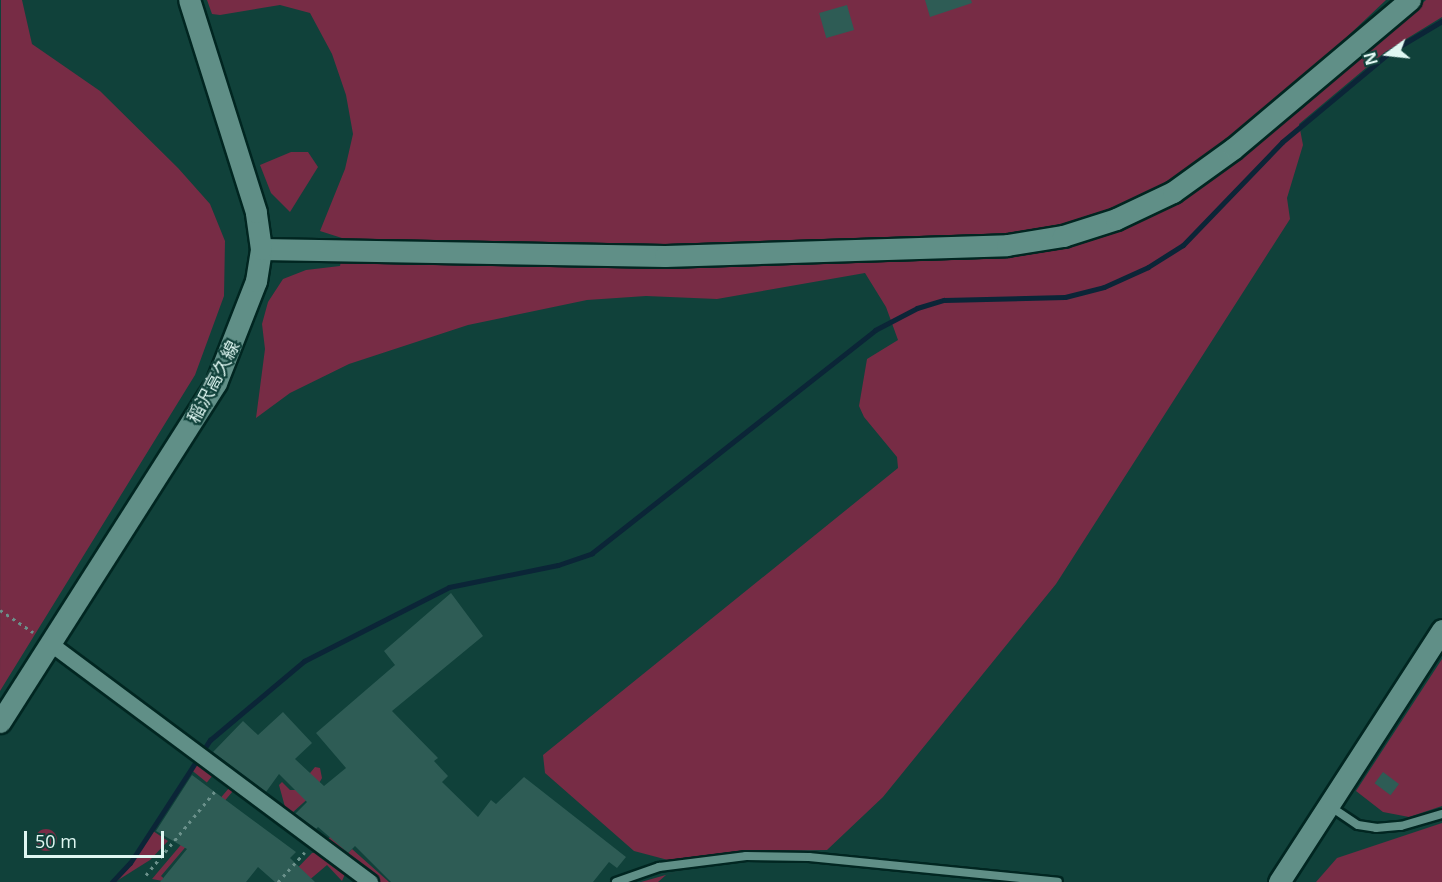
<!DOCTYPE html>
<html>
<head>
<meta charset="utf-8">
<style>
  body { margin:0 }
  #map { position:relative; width:1442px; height:882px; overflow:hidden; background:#10413a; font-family:"Open Sans","Noto Sans JP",sans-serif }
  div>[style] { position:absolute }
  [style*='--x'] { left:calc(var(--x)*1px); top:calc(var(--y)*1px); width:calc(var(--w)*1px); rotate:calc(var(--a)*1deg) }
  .green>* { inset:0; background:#772c45; transform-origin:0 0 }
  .round { border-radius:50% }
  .stream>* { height:5px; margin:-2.5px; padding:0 2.5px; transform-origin:2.5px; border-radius:2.5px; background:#0b2537 }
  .building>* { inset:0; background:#2e5c55; transform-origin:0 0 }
  .path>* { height:3px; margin-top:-1.5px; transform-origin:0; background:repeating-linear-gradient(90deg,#6b918b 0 3px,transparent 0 7.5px) }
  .roads { filter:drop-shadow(2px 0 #012621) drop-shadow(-2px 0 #012621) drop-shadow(0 2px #012621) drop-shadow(0 -2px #012621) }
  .lane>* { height:8px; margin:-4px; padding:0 4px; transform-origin:4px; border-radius:4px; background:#608f87 }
  .street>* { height:15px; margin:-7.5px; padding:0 7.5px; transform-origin:7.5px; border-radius:7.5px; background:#608f87 }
  .secondary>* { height:21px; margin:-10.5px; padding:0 10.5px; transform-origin:10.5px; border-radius:10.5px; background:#608f87 }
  span { translate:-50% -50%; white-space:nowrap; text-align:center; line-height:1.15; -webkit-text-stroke:4.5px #10413a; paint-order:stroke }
  .street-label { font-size:18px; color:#dff7f2 }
  .north { position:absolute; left:1358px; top:24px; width:60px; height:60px; -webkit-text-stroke:4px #10413a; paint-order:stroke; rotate:255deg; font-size:16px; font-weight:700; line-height:24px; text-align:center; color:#dff7f2 }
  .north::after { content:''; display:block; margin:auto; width:21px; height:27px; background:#dff7f2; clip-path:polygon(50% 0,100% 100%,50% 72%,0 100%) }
  .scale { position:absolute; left:24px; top:831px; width:140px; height:27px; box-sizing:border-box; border:3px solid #dff7f2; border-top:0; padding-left:8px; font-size:18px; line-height:21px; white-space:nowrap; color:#dff7f2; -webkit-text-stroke:4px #10413a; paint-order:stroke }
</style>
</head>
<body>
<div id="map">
  <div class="green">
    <i style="clip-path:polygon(1px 0,22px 0,32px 44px,100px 91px,178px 168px,210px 204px,225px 241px,224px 296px,195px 375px,0 691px)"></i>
    <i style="clip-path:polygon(207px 0,1386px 0,1296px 85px,1298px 112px,1426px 0,1442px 0,1442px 17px,1385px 52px,1299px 124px,1303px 145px,1287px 198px,1290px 219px,1056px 584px,883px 797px,827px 850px,747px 851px,668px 860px,634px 851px,545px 773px,543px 755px,898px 468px,897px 457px,864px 417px,859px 406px,867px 359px,898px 340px,886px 307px,865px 273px,717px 299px,646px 296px,587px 300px,468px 325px,349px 364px,290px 393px,256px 418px,265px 349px,262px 324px,268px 302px,283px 279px,306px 270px,340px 266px,345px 239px,320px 231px,345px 169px,353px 134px,346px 95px,332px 54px,310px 13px,280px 5px,220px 15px,212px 14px)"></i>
    <i style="clip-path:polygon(291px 152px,308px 152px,318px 167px,290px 212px,271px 193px,260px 165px)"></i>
    <i style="clip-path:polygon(1442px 659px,1442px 806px,1409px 817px,1383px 812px,1356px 791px)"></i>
    <i style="left:199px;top:762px;width:19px;height:11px;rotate:39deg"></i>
    <i style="clip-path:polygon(315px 767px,320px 768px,322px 778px,313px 794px,292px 813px,285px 807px,279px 785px,282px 782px,290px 790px,296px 790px)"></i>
    <i style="clip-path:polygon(229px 788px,233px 791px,161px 876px,168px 882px,152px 879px)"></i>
    <i style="clip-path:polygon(1442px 823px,1442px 882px,1316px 882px,1337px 858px)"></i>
    <i class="round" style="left:35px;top:829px;width:22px;height:22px"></i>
    <i style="clip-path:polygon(153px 831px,168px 841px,150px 860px,115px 882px)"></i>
    <i style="clip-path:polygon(331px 836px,348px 853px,352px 849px,389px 882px,377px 882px,325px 842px)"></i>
    <i style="clip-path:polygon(319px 852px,345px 874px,342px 881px,327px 865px,307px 882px,284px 882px,312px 853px)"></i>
    <i style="clip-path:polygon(694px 867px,666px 875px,658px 882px,641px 882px)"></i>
  </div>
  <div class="stream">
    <i style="--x:112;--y:882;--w:26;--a:-47"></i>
    <i style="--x:130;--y:863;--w:147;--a:-57"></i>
    <i style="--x:210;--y:740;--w:123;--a:-40"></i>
    <i style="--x:304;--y:661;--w:163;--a:-27"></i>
    <i style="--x:449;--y:587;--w:111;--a:-11.4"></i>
    <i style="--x:558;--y:565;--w:36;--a:-19"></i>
    <i style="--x:592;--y:553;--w:360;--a:-38.2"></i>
    <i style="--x:875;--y:330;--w:47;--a:-27.6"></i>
    <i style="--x:917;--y:308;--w:28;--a:-17"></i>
    <i style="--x:944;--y:300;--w:121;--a:-1.4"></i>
    <i style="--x:1065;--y:297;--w:40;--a:-14.4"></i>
    <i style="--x:1104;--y:287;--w:48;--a:-24.4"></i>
    <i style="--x:1148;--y:267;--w:41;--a:-32.2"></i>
    <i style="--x:1183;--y:245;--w:143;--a:-46.1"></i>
    <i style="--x:1282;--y:142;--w:141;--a:-39.8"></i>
    <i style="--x:1390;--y:52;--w:61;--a:-30.8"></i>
  </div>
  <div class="building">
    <i style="clip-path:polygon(925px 0,971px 0,972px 3px,930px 17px)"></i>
    <i style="left:847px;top:5px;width:26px;height:29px;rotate:74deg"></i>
    <i style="clip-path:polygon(451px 593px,483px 636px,392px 711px,438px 758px,434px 761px,448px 776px,442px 782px,478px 817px,491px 800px,496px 804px,524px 777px,626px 857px,617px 868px,609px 862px,593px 882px,391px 882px,355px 846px,348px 853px,318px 827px,316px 829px,295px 814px,307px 802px,279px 774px,266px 792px,213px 752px,243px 721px,258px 735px,283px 712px,312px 743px,295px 759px,324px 786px,346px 768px,316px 733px,395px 665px,384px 651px)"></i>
    <i style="left:1383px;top:772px;width:20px;height:14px;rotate:37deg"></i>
    <i style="clip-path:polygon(192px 775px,296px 852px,290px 858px,315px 882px,275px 882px,258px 867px,246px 882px,160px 882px,187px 849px,156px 831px)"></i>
  </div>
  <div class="path">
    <i style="--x:0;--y:610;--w:40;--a:34"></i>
    <i style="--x:146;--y:875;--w:112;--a:-50.5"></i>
    <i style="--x:278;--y:882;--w:40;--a:-48"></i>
  </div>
  <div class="roads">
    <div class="lane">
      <i style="--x:1331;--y:807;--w:32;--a:34"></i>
      <i style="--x:1358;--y:825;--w:18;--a:9"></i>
      <i style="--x:1376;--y:828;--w:25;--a:-5"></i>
      <i style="--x:1401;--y:826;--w:43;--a:-16.3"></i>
      <i style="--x:616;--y:882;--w:46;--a:-19.2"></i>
      <i style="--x:659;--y:867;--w:88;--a:-7.2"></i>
      <i style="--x:746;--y:856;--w:63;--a:0.9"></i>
      <i style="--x:809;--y:857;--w:250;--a:5.7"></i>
    </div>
    <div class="street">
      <i style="--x:51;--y:644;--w:398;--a:36.7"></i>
    </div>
    <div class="secondary">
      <i style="--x:261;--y:249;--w:404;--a:1"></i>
      <i style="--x:665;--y:256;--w:342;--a:-1.8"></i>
      <i style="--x:1007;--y:245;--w:57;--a:-9.1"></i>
      <i style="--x:1063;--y:236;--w:56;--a:-17.8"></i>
      <i style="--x:1116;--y:219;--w:63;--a:-25.3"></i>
      <i style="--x:1173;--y:192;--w:75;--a:-35.8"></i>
      <i style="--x:1234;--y:148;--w:230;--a:-40.1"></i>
      <i style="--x:0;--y:722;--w:402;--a:-57.5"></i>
      <i style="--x:216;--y:383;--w:110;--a:-68.6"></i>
      <i style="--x:256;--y:281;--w:32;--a:-81"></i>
      <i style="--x:261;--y:249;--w:37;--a:-98"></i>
      <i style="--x:256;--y:212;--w:222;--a:-107.5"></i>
      <i style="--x:1279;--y:882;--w:300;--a:-57.1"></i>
    </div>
  </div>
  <div class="street-label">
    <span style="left:213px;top:382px;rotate:-62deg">稲沢高久線</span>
  </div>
  <div class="north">N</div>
  <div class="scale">50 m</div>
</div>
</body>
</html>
